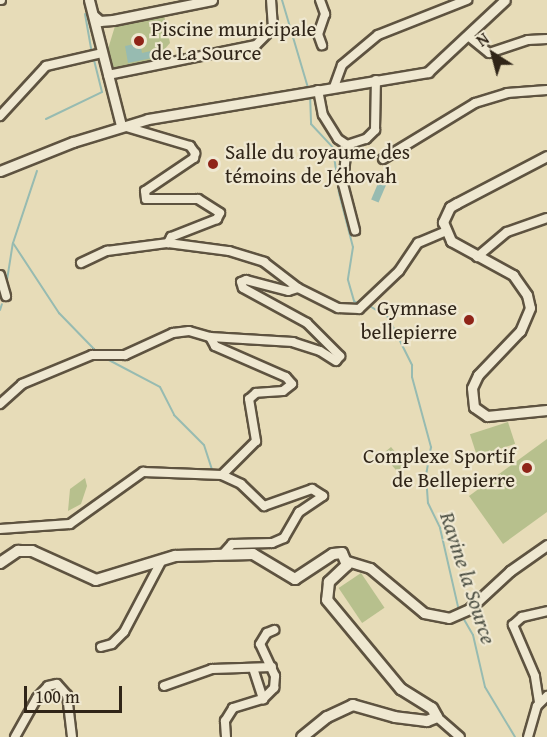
<!DOCTYPE html>
<html>
<head>
<meta charset="utf-8">
<style>
  body { margin:0 }
  #map { position:relative; width:547px; height:737px; overflow:hidden; background:#e7dcb8; font-family:"Gentium Book Plus",serif }
  div>[style] { position:absolute }
  [style*='--x'] { left:calc(var(--x)*1px); top:calc(var(--y)*1px); width:calc(var(--w)*1px); rotate:calc(var(--a)*1deg) }
  .green>* { inset:0; background:#b7c08d; transform-origin:0 0 }
  .water>* { inset:0; background:#97bbb1; transform-origin:0 0 }
  .stream>* { height:2px; margin:-1px; padding:0 1px; transform-origin:1px; border-radius:1px; background:#97bbb1 }
  .roads { filter:drop-shadow(2px 0 #5e5340) drop-shadow(-2px 0 #5e5340) drop-shadow(0 2px #5e5340) drop-shadow(0 -2px #5e5340) }
  .minor>* { height:8px; margin:-4px; padding:0 4px; transform-origin:4px; border-radius:4px; background:#efe8d1 }
  .tertiary>* { height:9px; margin:-4.5px; padding:0 4.5px; transform-origin:4.5px; border-radius:4.5px; background:#efe8d1 }
  .secondary>* { height:10px; margin:-5px; padding:0 5px; transform-origin:5px; border-radius:5px; background:#efe8d1 }
  .dots>* { width:16px; height:16px; translate:-50% -50%; box-sizing:border-box; border:3px solid #efe8d1; border-radius:50% }
  span { translate:-50% -50%; white-space:nowrap; text-align:center; line-height:1.15; -webkit-text-stroke:4.5px #efe8d1; paint-order:stroke }
  .poi-label { font-size:21px; color:#302518 }
  .left { translate:0 -50%; text-align:left }
  .right { translate:-100% -50%; text-align:right }
  .water-label { font-size:22px; color:#4f5246; font-style:italic }
  .north { position:absolute; left:463px; top:24px; width:60px; height:60px; -webkit-text-stroke:4px #efe8d1; paint-order:stroke; rotate:324deg; font-size:16px; font-weight:700; line-height:24px; text-align:center; color:#302518 }
  .north::after { content:''; display:block; margin:auto; width:21px; height:27px; background:#302518; clip-path:polygon(50% 0,100% 100%,50% 72%,0 100%) }
  .scale { position:absolute; left:24px; top:686px; width:98px; height:27px; box-sizing:border-box; border:3px solid #302518; border-top:0; padding-left:8px; font-size:18px; line-height:21px; white-space:nowrap; color:#302518; -webkit-text-stroke:4px #efe8d1; paint-order:stroke }
</style>
</head>
<body>
<div id="map">
  <div class="green">
    <i style="clip-path:polygon(164px 15px,170px 43px,162px 52px,163px 60px,112px 69px,108px 49px,115px 26px)"></i>
    <i style="left:508px;top:422px;width:23px;height:40px;rotate:72deg"></i>
    <i style="clip-path:polygon(547px 439px,547px 512px,503px 544px,469px 496px)"></i>
    <i style="left:391px;top:447px;width:23px;height:11px;rotate:50deg"></i>
    <i style="clip-path:polygon(85px 478px,87px 486px,81px 504px,68px 511px,70px 489px)"></i>
    <i style="left:361px;top:573px;width:42px;height:27px;rotate:56deg"></i>
  </div>
  <div class="water">
    <i style="clip-path:polygon(140px 43px,142px 53px,151px 51px,152px 58px,128px 63px,125px 46px)"></i>
    <i style="left:379px;top:181px;width:8px;height:20px;rotate:23deg"></i>
  </div>
  <div class="stream">
    <i style="--x:282;--y:0;--w:92;--a:73.5"></i>
    <i style="--x:85;--y:14;--w:35;--a:80"></i>
    <i style="--x:310;--y:93;--w:31;--a:88"></i>
    <i style="--x:311;--y:124;--w:33;--a:47"></i>
    <i style="--x:333;--y:148;--w:45;--a:82.4"></i>
    <i style="--x:339;--y:193;--w:56;--a:75.5"></i>
    <i style="--x:353;--y:247;--w:33;--a:99"></i>
    <i style="--x:348;--y:280;--w:22;--a:74"></i>
    <i style="--x:354;--y:301;--w:6;--a:31"></i>
    <i style="--x:46;--y:119;--w:62;--a:-25.7"></i>
    <i style="--x:102;--y:92;--w:32;--a:-104"></i>
    <i style="--x:13;--y:243;--w:84;--a:56.7"></i>
    <i style="--x:59;--y:313;--w:53;--a:45.8"></i>
    <i style="--x:7;--y:280;--w:37;--a:-81"></i>
    <i style="--x:13;--y:243;--w:76;--a:-71.6"></i>
    <i style="--x:368;--y:305;--w:23;--a:31"></i>
    <i style="--x:388;--y:317;--w:54;--a:63.4"></i>
    <i style="--x:412;--y:365;--w:12;--a:90"></i>
    <i style="--x:412;--y:377;--w:73;--a:74.8"></i>
    <i style="--x:431;--y:447;--w:28;--a:100"></i>
    <i style="--x:426;--y:475;--w:28;--a:86"></i>
    <i style="--x:428;--y:503;--w:28;--a:64"></i>
    <i style="--x:440;--y:528;--w:85;--a:77.1"></i>
    <i style="--x:0;--y:310;--w:6;--a:-72"></i>
    <i style="--x:105;--y:358;--w:62;--a:27.8"></i>
    <i style="--x:160;--y:387;--w:31;--a:63"></i>
    <i style="--x:174;--y:415;--w:42;--a:45"></i>
    <i style="--x:204;--y:445;--w:28;--a:72"></i>
    <i style="--x:462;--y:616;--w:22;--a:60"></i>
    <i style="--x:473;--y:635;--w:53;--a:77"></i>
    <i style="--x:485;--y:687;--w:58;--a:59"></i>
  </div>
  <div class="roads">
    <div class="minor">
      <i style="--x:0;--y:0;--w:1;--a:0"></i>
      <i style="--x:320;--y:0;--w:15;--a:70"></i>
      <i style="--x:325;--y:14;--w:21;--a:109"></i>
      <i style="--x:318;--y:34;--w:12;--a:70"></i>
      <i style="--x:468;--y:36;--w:27;--a:39"></i>
      <i style="--x:489;--y:53;--w:41;--a:-18.4"></i>
      <i style="--x:528;--y:40;--w:19;--a:-3"></i>
      <i style="--x:108;--y:75;--w:151;--a:-11.5"></i>
      <i style="--x:256;--y:45;--w:24;--a:-45"></i>
      <i style="--x:273;--y:28;--w:28;--a:-94"></i>
      <i style="--x:334;--y:87;--w:23;--a:-70"></i>
      <i style="--x:342;--y:65;--w:47;--a:-39.8"></i>
      <i style="--x:378;--y:35;--w:96;--a:-21.5"></i>
      <i style="--x:318;--y:90;--w:25;--a:79"></i>
      <i style="--x:323;--y:115;--w:28;--a:58"></i>
      <i style="--x:338;--y:139;--w:11;--a:34"></i>
      <i style="--x:0;--y:116;--w:68;--a:-47.4"></i>
      <i style="--x:46;--y:66;--w:57;--a:-13.1"></i>
      <i style="--x:123;--y:126;--w:70;--a:16.6"></i>
      <i style="--x:190;--y:146;--w:9;--a:54"></i>
      <i style="--x:195;--y:153;--w:5;--a:101"></i>
      <i style="--x:194;--y:158;--w:59;--a:146"></i>
      <i style="--x:145;--y:191;--w:8;--a:83"></i>
      <i style="--x:146;--y:199;--w:52;--a:0"></i>
      <i style="--x:198;--y:199;--w:26;--a:32"></i>
      <i style="--x:220;--y:213;--w:7;--a:117"></i>
      <i style="--x:217;--y:219;--w:49;--a:158.6"></i>
      <i style="--x:171;--y:237;--w:7;--a:117"></i>
      <i style="--x:168;--y:243;--w:62;--a:7.5"></i>
      <i style="--x:229;--y:251;--w:37;--a:17"></i>
      <i style="--x:264;--y:262;--w:43;--a:37.4"></i>
      <i style="--x:298;--y:288;--w:10;--a:163"></i>
      <i style="--x:288;--y:291;--w:43;--a:-165.3"></i>
      <i style="--x:246;--y:280;--w:5;--a:158"></i>
      <i style="--x:241;--y:282;--w:6;--a:72"></i>
      <i style="--x:243;--y:288;--w:73;--a:28.7"></i>
      <i style="--x:307;--y:323;--w:47;--a:45"></i>
      <i style="--x:340;--y:356;--w:6;--a:129"></i>
      <i style="--x:336;--y:361;--w:19;--a:-148"></i>
      <i style="--x:320;--y:351;--w:28;--a:-162"></i>
      <i style="--x:293;--y:342;--w:83;--a:-176.6"></i>
      <i style="--x:347;--y:145;--w:39;--a:96"></i>
      <i style="--x:343;--y:184;--w:48;--a:75.4"></i>
      <i style="--x:347;--y:145;--w:20;--a:-18"></i>
      <i style="--x:366;--y:139;--w:13;--a:-45"></i>
      <i style="--x:375;--y:130;--w:50;--a:-88.9"></i>
      <i style="--x:383;--y:159;--w:108;--a:-31.3"></i>
      <i style="--x:475;--y:103;--w:34;--a:-17"></i>
      <i style="--x:507;--y:93;--w:40;--a:-4.3"></i>
      <i style="--x:477;--y:257;--w:39;--a:-40"></i>
      <i style="--x:507;--y:232;--w:42;--a:-19.3"></i>
      <i style="--x:81;--y:263;--w:29;--a:-25"></i>
      <i style="--x:107;--y:251;--w:62;--a:-7.5"></i>
      <i style="--x:0;--y:275;--w:22;--a:74"></i>
      <i style="--x:298;--y:288;--w:45;--a:26.6"></i>
      <i style="--x:338;--y:308;--w:21;--a:3"></i>
      <i style="--x:359;--y:309;--w:55;--a:-43.5"></i>
      <i style="--x:399;--y:271;--w:34;--a:-56"></i>
      <i style="--x:418;--y:243;--w:28;--a:-23"></i>
      <i style="--x:210;--y:337;--w:10;--a:61"></i>
      <i style="--x:215;--y:346;--w:77;--a:23.6"></i>
      <i style="--x:286;--y:377;--w:9;--a:49"></i>
      <i style="--x:292;--y:384;--w:11;--a:142"></i>
      <i style="--x:283;--y:391;--w:27;--a:176"></i>
      <i style="--x:256;--y:393;--w:9;--a:139"></i>
      <i style="--x:249;--y:399;--w:43;--a:80.5"></i>
      <i style="--x:256;--y:441;--w:48;--a:135"></i>
      <i style="--x:222;--y:475;--w:21;--a:25"></i>
      <i style="--x:241;--y:484;--w:32;--a:44"></i>
      <i style="--x:264;--y:506;--w:51;--a:-19.5"></i>
      <i style="--x:312;--y:489;--w:13;--a:32"></i>
      <i style="--x:323;--y:496;--w:29;--a:146"></i>
      <i style="--x:299;--y:512;--w:30;--a:120"></i>
      <i style="--x:284;--y:538;--w:13;--a:157"></i>
      <i style="--x:272;--y:543;--w:40;--a:178.6"></i>
      <i style="--x:232;--y:544;--w:13;--a:132"></i>
      <i style="--x:0;--y:404;--w:30;--a:-42"></i>
      <i style="--x:22;--y:384;--w:76;--a:-22.5"></i>
      <i style="--x:92;--y:355;--w:33;--a:0"></i>
      <i style="--x:125;--y:355;--w:53;--a:-24.6"></i>
      <i style="--x:173;--y:333;--w:16;--a:-7"></i>
      <i style="--x:189;--y:331;--w:22;--a:16"></i>
      <i style="--x:0;--y:529;--w:70;--a:-4.1"></i>
      <i style="--x:70;--y:524;--w:90;--a:-35.5"></i>
      <i style="--x:143;--y:472;--w:79;--a:2.2"></i>
      <i style="--x:101;--y:647;--w:11;--a:-15"></i>
      <i style="--x:112;--y:644;--w:17;--a:-45"></i>
      <i style="--x:124;--y:632;--w:81;--a:-62.2"></i>
      <i style="--x:253;--y:668;--w:33;--a:72"></i>
      <i style="--x:164;--y:686;--w:51;--a:-19.5"></i>
      <i style="--x:212;--y:669;--w:60;--a:-1.9"></i>
      <i style="--x:539;--y:702;--w:26;--a:-99"></i>
      <i style="--x:535;--y:676;--w:56;--a:-113.3"></i>
      <i style="--x:513;--y:625;--w:12;--a:-42"></i>
      <i style="--x:522;--y:617;--w:26;--a:-13"></i>
      <i style="--x:437;--y:717;--w:30;--a:41"></i>
      <i style="--x:15;--y:737;--w:45;--a:-60.6"></i>
      <i style="--x:37;--y:698;--w:16;--a:-47"></i>
      <i style="--x:48;--y:686;--w:9;--a:-13"></i>
      <i style="--x:57;--y:684;--w:15;--a:48"></i>
      <i style="--x:67;--y:695;--w:42;--a:83.2"></i>
      <i style="--x:226;--y:737;--w:16;--a:-94"></i>
      <i style="--x:225;--y:721;--w:15;--a:-58"></i>
      <i style="--x:233;--y:708;--w:31;--a:-17"></i>
      <i style="--x:263;--y:699;--w:16;--a:-45"></i>
      <i style="--x:274;--y:688;--w:12;--a:-85"></i>
      <i style="--x:275;--y:676;--w:35;--a:-115"></i>
      <i style="--x:260;--y:644;--w:13;--a:-58"></i>
      <i style="--x:267;--y:633;--w:8;--a:-23"></i>
      <i style="--x:528;--y:737;--w:32;--a:-74"></i>
      <i style="--x:537;--y:706;--w:14;--a:-45"></i>
    </div>
    <div class="tertiary">
      <i style="--x:89;--y:0;--w:130;--a:75.7"></i>
      <i style="--x:94;--y:16;--w:8;--a:40"></i>
      <i style="--x:100;--y:21;--w:13;--a:-4"></i>
      <i style="--x:113;--y:20;--w:101;--a:-11.4"></i>
      <i style="--x:547;--y:156;--w:102;--a:152.4"></i>
      <i style="--x:457;--y:203;--w:8;--a:150"></i>
      <i style="--x:450;--y:207;--w:17;--a:115"></i>
      <i style="--x:443;--y:222;--w:21;--a:67"></i>
      <i style="--x:451;--y:241;--w:71;--a:28.7"></i>
      <i style="--x:513;--y:275;--w:24;--a:55"></i>
      <i style="--x:527;--y:295;--w:13;--a:77"></i>
      <i style="--x:530;--y:308;--w:25;--a:113"></i>
      <i style="--x:520;--y:331;--w:61;--a:133.7"></i>
      <i style="--x:478;--y:375;--w:14;--a:115"></i>
      <i style="--x:472;--y:388;--w:19;--a:84"></i>
      <i style="--x:474;--y:407;--w:16;--a:35"></i>
      <i style="--x:487;--y:416;--w:60;--a:-5.7"></i>
      <i style="--x:0;--y:171;--w:79;--a:-21.7"></i>
      <i style="--x:73;--y:142;--w:78;--a:-17"></i>
      <i style="--x:148;--y:119;--w:284;--a:-9.5"></i>
      <i style="--x:428;--y:72;--w:105;--a:-43.1"></i>
      <i style="--x:347;--y:561;--w:24;--a:17"></i>
      <i style="--x:370;--y:568;--w:70;--a:39.8"></i>
      <i style="--x:424;--y:613;--w:25;--a:11"></i>
      <i style="--x:449;--y:618;--w:22;--a:-24"></i>
      <i style="--x:469;--y:609;--w:56;--a:-42.8"></i>
      <i style="--x:510;--y:571;--w:45;--a:-35.1"></i>
    </div>
    <div class="secondary">
      <i style="--x:0;--y:563;--w:22;--a:-34"></i>
      <i style="--x:18;--y:551;--w:14;--a:0"></i>
      <i style="--x:32;--y:551;--w:70;--a:24.4"></i>
      <i style="--x:96;--y:580;--w:83;--a:-16.9"></i>
      <i style="--x:175;--y:556;--w:78;--a:-1.5"></i>
      <i style="--x:253;--y:554;--w:49;--a:30.8"></i>
      <i style="--x:295;--y:579;--w:45;--a:-33.3"></i>
      <i style="--x:333;--y:554;--w:9;--a:-6"></i>
      <i style="--x:342;--y:553;--w:13;--a:67"></i>
      <i style="--x:347;--y:565;--w:25;--a:137"></i>
      <i style="--x:329;--y:582;--w:18;--a:96"></i>
      <i style="--x:327;--y:600;--w:116;--a:50.3"></i>
      <i style="--x:401;--y:689;--w:36;--a:32"></i>
      <i style="--x:432;--y:708;--w:10;--a:61"></i>
      <i style="--x:437;--y:717;--w:11;--a:158"></i>
      <i style="--x:427;--y:721;--w:32;--a:-173"></i>
      <i style="--x:395;--y:717;--w:44;--a:-164.1"></i>
      <i style="--x:353;--y:705;--w:29;--a:155"></i>
      <i style="--x:327;--y:717;--w:32;--a:141"></i>
    </div>
  </div>
  <div class="dots">
    <i style="left:139px;top:41px;background:#8f2418"></i>
    <i style="left:213px;top:164px;background:#8f2418"></i>
    <i style="left:469px;top:320px;background:#8f2418"></i>
    <i style="left:527px;top:468px;background:#8f2418"></i>
  </div>
  <div class="poi-label">
    <span class="left" style="left:151px;top:41px">Piscine municipale<br>de La Source</span>
    <span class="left" style="left:225px;top:164px">Salle du royaume des<br>témoins de Jéhovah</span>
    <span class="right" style="left:457px;top:320px">Gymnase<br>bellepierre</span>
    <span class="right" style="left:515px;top:468px">Complexe Sportif<br>de Bellepierre</span>
  </div>
  <div class="water-label">
    <span style="left:468px;top:578px;rotate:72deg">Ravine la Source</span>
  </div>
  <div class="north">N</div>
  <div class="scale">100 m</div>
</div>
</body>
</html>
